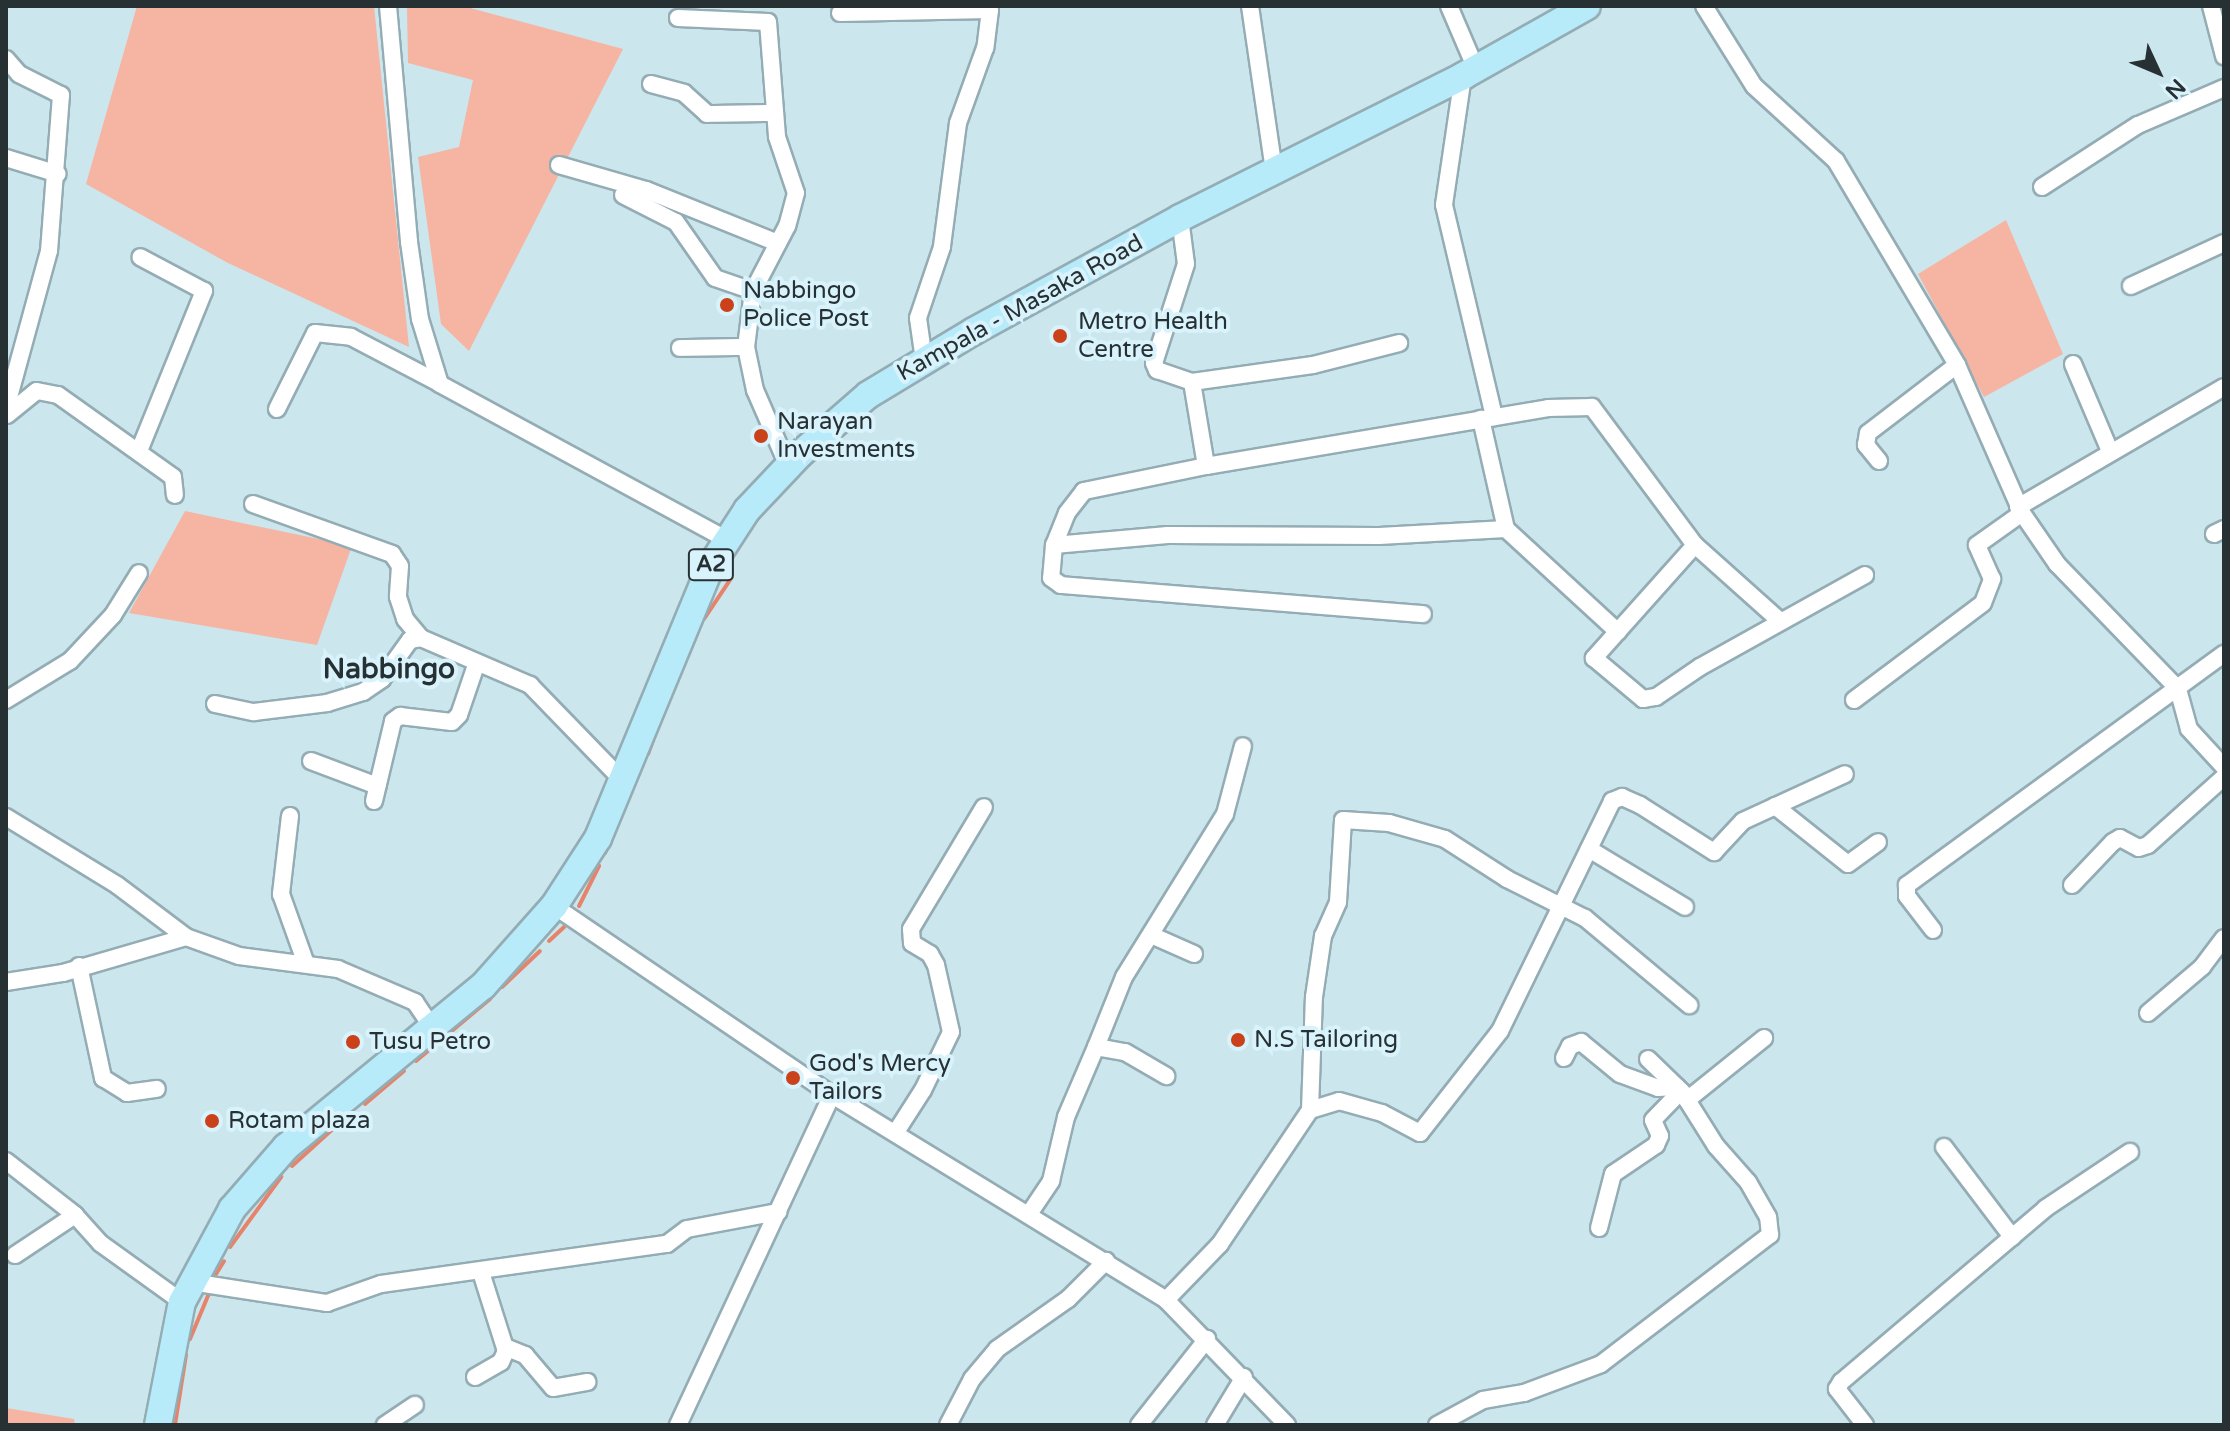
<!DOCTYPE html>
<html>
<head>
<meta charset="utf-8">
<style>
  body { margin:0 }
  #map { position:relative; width:2230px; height:1431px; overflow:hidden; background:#cce6ee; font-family:"Varela Round",sans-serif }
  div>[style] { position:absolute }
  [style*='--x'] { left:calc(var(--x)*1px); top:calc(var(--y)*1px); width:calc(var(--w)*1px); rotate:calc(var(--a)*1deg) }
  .green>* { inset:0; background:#f6b4a2 }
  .stream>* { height:4px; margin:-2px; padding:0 2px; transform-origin:2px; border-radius:2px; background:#e5846a }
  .roads { filter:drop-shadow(2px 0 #94acb4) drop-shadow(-2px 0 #94acb4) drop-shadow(0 2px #94acb4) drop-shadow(0 -2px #94acb4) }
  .minor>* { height:16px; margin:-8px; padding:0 8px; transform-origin:8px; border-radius:8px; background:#fff }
  .primary>* { height:26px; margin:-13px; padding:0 13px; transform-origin:13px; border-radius:13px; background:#b8ebfa }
  .dots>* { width:22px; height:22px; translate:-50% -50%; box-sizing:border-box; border:4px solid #d9f3fc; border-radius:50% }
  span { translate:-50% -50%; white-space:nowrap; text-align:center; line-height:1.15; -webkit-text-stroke:8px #d9f3fc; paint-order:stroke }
  .shield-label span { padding:2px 6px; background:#d9f3fc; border:2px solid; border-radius:6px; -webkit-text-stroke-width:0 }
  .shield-label { font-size:22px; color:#273134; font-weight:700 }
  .poi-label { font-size:24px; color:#273134 }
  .left { translate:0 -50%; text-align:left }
  .street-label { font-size:24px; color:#273134 }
  .quarter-label { font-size:28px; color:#273134; font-weight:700 }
  .frame { position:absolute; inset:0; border:8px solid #273134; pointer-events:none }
  .north { position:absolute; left:2118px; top:32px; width:80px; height:80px; -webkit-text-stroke:6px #d9f3fc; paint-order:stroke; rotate:134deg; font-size:22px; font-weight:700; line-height:32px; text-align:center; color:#273134 }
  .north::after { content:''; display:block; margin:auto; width:28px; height:36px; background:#273134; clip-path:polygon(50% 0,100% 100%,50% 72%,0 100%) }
</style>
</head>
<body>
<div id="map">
  <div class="green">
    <i style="clip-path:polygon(137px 6px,374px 6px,409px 347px,228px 263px,86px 184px)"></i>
    <i style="clip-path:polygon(407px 6px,463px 6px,623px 49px,469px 351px,441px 324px,418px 157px,459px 147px,473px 80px,408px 63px)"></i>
    <i style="clip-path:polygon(2006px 220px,2063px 354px,1984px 397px,1918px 274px)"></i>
    <i style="clip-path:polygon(185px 511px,352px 546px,317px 645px,129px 613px)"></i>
    <i style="clip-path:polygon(6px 1408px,74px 1419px,75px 1425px,6px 1425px)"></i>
  </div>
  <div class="stream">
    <i style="--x:704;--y:619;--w:50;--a:-56.3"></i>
    <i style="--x:688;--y:655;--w:23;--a:-67"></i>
    <i style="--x:648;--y:754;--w:23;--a:-70"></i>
    <i style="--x:605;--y:853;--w:72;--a:-67"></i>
    <i style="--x:579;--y:906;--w:45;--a:-63.4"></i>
    <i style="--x:549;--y:941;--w:21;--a:-43"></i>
    <i style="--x:502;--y:987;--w:52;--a:-43.5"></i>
    <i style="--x:416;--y:1061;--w:97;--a:-40"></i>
    <i style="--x:365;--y:1104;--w:51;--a:-40.2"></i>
    <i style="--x:292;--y:1166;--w:58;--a:-42.2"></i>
    <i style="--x:230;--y:1247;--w:87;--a:-53.9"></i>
    <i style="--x:216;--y:1274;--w:15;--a:-58"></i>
    <i style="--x:190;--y:1339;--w:52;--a:-67.4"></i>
    <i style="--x:175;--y:1425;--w:71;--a:-81.1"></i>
  </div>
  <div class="roads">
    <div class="minor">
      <i style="--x:388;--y:6;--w:237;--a:84.9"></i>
      <i style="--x:409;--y:242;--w:78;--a:81.9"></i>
      <i style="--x:420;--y:319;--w:68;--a:72.9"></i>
      <i style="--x:440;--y:384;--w:325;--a:28.5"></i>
      <i style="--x:1250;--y:6;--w:166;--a:81.7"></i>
      <i style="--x:1449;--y:6;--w:69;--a:66.8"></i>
      <i style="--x:1704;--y:6;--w:94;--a:58"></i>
      <i style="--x:1754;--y:86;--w:111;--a:42.4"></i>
      <i style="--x:1836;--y:161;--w:237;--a:59.3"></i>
      <i style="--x:1957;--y:365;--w:162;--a:66.3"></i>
      <i style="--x:2022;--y:513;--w:62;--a:55.5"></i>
      <i style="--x:2057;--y:564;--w:174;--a:45.9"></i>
      <i style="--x:2178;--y:689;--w:41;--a:74.6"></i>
      <i style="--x:2189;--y:729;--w:52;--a:47.4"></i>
      <i style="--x:2211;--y:6;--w:52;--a:75.4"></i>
      <i style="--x:840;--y:13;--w:150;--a:-1.1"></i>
      <i style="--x:990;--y:10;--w:38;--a:97"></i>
      <i style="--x:985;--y:48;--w:80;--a:109.8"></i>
      <i style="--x:958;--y:123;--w:125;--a:97.4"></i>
      <i style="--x:942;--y:247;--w:75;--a:108.7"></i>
      <i style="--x:918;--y:318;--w:42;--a:81.9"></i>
      <i style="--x:678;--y:18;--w:90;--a:2.5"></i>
      <i style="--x:768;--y:22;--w:115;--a:85.5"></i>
      <i style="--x:777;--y:137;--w:59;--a:71.3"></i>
      <i style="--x:796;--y:193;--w:34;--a:105"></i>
      <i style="--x:787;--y:226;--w:73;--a:117.6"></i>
      <i style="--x:753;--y:291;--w:56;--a:97.1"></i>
      <i style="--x:746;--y:347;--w:44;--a:78.2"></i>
      <i style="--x:755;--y:390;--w:83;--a:66.5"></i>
      <i style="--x:6;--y:59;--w:20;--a:49"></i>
      <i style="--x:19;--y:74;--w:47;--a:26.6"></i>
      <i style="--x:61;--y:95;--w:156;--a:94.4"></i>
      <i style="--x:49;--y:251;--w:163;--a:105.3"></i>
      <i style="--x:1463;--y:76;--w:130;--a:98.4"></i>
      <i style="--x:1444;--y:205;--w:218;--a:76.7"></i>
      <i style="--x:651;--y:84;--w:34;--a:15"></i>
      <i style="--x:684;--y:93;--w:31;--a:42"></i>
      <i style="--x:707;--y:114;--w:67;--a:-0.9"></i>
      <i style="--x:6;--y:158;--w:54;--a:17.1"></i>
      <i style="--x:559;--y:165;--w:91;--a:16"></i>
      <i style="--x:646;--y:190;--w:142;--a:21.9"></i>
      <i style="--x:2042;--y:187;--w:114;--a:-32.9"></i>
      <i style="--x:2138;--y:125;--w:94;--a:-23.3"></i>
      <i style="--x:623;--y:195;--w:59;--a:27"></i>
      <i style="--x:676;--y:222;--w:68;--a:55.1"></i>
      <i style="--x:715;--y:278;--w:40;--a:18.9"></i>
      <i style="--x:1180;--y:218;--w:46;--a:82.6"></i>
      <i style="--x:1186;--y:264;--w:104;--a:107.9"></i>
      <i style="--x:1154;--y:363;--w:8;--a:67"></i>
      <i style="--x:1157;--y:370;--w:37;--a:19"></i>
      <i style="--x:1192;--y:382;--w:122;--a:-8"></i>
      <i style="--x:1313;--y:365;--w:89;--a:-14.3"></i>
      <i style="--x:2131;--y:286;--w:102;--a:-24.8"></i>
      <i style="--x:680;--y:348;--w:66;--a:-0.9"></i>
      <i style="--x:2073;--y:364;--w:95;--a:67"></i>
      <i style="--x:1192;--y:382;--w:85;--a:80.5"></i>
      <i style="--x:1206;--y:466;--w:347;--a:-9.6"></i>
      <i style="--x:1548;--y:408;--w:44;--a:-1.3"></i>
      <i style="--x:1592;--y:407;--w:172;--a:53.3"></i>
      <i style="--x:1695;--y:545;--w:114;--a:41.8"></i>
      <i style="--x:277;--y:409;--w:85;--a:-63.4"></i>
      <i style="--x:315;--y:333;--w:36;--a:6"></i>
      <i style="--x:351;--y:337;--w:99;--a:27.6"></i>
      <i style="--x:7;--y:415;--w:38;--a:-39"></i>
      <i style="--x:37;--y:391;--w:21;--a:11"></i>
      <i style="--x:58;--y:395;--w:141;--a:35.5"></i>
      <i style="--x:173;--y:477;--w:18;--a:84"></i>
      <i style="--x:139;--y:451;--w:173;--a:-67.9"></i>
      <i style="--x:204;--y:291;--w:72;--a:-152"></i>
      <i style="--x:1879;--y:461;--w:21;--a:-129"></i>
      <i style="--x:1866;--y:445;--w:12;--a:-81"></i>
      <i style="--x:1868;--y:433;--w:112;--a:-37.4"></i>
      <i style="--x:1206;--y:466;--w:125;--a:168.4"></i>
      <i style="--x:1084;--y:491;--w:28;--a:128"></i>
      <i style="--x:1067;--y:513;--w:35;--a:112"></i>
      <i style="--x:1054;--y:545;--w:33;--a:95"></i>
      <i style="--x:1051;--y:578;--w:12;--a:35"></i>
      <i style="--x:1061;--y:585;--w:363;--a:4.6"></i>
      <i style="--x:253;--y:504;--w:148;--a:19.8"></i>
      <i style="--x:392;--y:554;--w:14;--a:56"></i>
      <i style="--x:400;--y:566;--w:31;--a:94"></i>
      <i style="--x:398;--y:597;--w:23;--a:72"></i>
      <i style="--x:405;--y:619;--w:25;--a:50"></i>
      <i style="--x:421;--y:638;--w:119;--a:23.3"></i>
      <i style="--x:530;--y:685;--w:132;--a:45.9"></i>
      <i style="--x:2018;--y:507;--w:238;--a:-30.2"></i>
      <i style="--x:1506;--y:529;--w:152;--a:42.6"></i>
      <i style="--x:2214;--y:534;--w:11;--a:-27"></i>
      <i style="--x:1054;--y:545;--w:114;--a:-5"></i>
      <i style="--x:1168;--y:535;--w:211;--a:0.3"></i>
      <i style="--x:1379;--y:536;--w:127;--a:-3.2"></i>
      <i style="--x:1506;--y:529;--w:113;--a:-102.8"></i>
      <i style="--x:1695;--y:545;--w:152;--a:131.8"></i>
      <i style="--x:1594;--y:658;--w:64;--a:39.9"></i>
      <i style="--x:1643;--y:699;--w:13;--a:-9"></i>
      <i style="--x:1656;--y:697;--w:53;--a:-34.3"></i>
      <i style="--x:1700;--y:667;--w:189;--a:-29.1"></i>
      <i style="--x:6;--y:700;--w:75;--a:-31.4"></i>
      <i style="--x:70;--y:661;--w:63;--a:-46.9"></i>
      <i style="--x:113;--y:615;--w:49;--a:-58.2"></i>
      <i style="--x:1854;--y:700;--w:161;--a:-36.9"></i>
      <i style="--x:1983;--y:603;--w:26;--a:-69"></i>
      <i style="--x:1992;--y:579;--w:37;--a:-114"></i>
      <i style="--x:1977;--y:545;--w:55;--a:-35.4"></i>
      <i style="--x:215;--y:704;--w:40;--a:12"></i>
      <i style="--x:254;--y:712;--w:74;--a:-7"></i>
      <i style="--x:327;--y:703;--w:38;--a:-17"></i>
      <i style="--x:363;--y:692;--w:23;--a:-34"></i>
      <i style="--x:382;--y:679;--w:48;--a:-54.3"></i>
      <i style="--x:410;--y:640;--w:11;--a:-10"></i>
      <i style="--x:311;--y:761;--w:71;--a:20.7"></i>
      <i style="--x:374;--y:801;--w:82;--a:-76.6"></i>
      <i style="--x:393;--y:721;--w:9;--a:-36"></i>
      <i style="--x:400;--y:716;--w:52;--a:6.6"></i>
      <i style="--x:452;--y:722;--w:10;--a:-45"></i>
      <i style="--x:459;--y:715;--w:53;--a:-71.2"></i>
      <i style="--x:1775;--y:806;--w:93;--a:38.5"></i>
      <i style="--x:1848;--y:864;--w:37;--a:-36"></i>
      <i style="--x:290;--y:816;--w:79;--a:96.6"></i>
      <i style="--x:281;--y:894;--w:71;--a:70.3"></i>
      <i style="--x:6;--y:817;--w:130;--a:31.5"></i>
      <i style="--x:117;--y:885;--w:86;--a:37"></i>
      <i style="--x:186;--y:937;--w:56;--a:19.7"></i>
      <i style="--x:239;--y:956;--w:100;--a:7.5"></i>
      <i style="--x:338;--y:969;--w:84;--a:23.2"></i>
      <i style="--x:415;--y:1002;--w:30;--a:56"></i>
      <i style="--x:1589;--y:849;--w:112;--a:31.1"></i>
      <i style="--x:2072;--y:885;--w:59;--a:-46.4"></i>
      <i style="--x:2113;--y:842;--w:8;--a:-30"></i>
      <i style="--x:2120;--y:838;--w:21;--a:28"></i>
      <i style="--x:2139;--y:848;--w:9;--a:-18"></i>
      <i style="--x:2148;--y:845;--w:102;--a:-41.8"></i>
      <i style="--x:554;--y:906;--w:336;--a:34.2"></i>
      <i style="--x:832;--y:1095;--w:392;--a:31.5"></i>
      <i style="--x:1166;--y:1300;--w:174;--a:45.9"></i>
      <i style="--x:1933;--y:930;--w:43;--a:-127.4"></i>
      <i style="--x:1907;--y:896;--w:11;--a:-90"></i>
      <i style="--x:1907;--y:885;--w:392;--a:-36.1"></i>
      <i style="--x:1151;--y:935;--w:47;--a:23.8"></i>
      <i style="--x:79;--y:966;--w:115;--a:77.9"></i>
      <i style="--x:103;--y:1078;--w:28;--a:32"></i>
      <i style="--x:127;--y:1093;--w:30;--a:-8"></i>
      <i style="--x:6;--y:982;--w:58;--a:-9"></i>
      <i style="--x:63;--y:973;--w:128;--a:-16.3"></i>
      <i style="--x:2148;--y:1013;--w:71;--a:-40.4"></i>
      <i style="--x:2202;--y:967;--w:36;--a:-53"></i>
      <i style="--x:1096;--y:1047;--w:75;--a:-68.2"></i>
      <i style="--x:1124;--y:977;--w:192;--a:-58.2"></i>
      <i style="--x:1225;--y:814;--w:70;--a:-75.2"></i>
      <i style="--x:1564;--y:1058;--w:13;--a:-63"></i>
      <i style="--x:1570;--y:1046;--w:12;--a:-20"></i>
      <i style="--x:1581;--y:1042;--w:50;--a:39.4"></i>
      <i style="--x:1620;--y:1074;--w:40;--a:20.2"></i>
      <i style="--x:1658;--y:1088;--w:19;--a:-3"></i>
      <i style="--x:1648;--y:1059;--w:45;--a:44.1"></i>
      <i style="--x:1310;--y:1110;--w:30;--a:-17"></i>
      <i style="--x:1339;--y:1101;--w:45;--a:15.6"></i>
      <i style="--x:1382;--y:1113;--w:43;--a:27.8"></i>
      <i style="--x:1420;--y:1133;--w:130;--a:-51.9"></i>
      <i style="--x:1500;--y:1031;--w:256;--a:-64"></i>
      <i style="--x:1612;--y:801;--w:11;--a:-22"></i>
      <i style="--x:1622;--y:797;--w:20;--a:24"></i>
      <i style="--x:1640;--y:805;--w:88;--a:32.4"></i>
      <i style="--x:1714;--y:852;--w:42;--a:-46.9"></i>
      <i style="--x:1743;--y:821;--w:112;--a:-24.7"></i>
      <i style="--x:896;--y:1132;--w:50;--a:-57.3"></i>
      <i style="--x:923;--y:1090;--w:64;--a:-64.2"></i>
      <i style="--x:951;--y:1032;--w:69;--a:-102.6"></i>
      <i style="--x:936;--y:965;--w:13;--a:-119"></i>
      <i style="--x:930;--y:954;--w:21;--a:-149"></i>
      <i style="--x:912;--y:943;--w:14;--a:-94"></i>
      <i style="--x:911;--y:929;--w:142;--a:-59.1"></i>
      <i style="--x:1944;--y:1147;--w:113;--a:52.9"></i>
      <i style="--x:6;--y:1161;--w:88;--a:38"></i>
      <i style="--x:75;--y:1215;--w:38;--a:48"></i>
      <i style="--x:100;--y:1243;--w:101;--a:35.7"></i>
      <i style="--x:1029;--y:1214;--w:40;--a:-56"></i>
      <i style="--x:1051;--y:1181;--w:66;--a:-76.8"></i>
      <i style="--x:1066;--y:1117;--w:76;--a:-66.8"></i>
      <i style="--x:1096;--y:1047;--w:29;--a:10"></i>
      <i style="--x:1125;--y:1052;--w:48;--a:30.3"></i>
      <i style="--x:1599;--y:1228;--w:56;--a:-75.5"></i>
      <i style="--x:1613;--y:1174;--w:52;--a:-34"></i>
      <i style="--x:1656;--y:1145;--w:10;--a:-66"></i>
      <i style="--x:1660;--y:1136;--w:17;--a:-114"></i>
      <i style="--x:1653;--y:1120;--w:40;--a:-46"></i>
      <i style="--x:1681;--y:1091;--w:8;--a:45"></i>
      <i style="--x:15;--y:1255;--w:72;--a:-33.7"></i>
      <i style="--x:191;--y:1282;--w:138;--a:8.8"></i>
      <i style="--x:327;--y:1303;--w:57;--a:-19.4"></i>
      <i style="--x:381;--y:1284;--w:289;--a:-8"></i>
      <i style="--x:667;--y:1244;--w:25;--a:-37"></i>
      <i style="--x:687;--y:1229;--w:93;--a:-10.6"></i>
      <i style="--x:1166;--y:1300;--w:78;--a:-46"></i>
      <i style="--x:1220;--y:1244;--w:161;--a:-56.1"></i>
      <i style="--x:1310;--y:1110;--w:113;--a:-88"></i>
      <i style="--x:1314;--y:997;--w:62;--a:-81.6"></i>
      <i style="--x:1323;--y:936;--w:37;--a:-66"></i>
      <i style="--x:1338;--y:902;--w:82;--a:-86.5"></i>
      <i style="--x:1343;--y:820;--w:46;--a:3.7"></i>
      <i style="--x:1389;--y:823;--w:58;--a:15.9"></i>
      <i style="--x:1445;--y:839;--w:74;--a:32.8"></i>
      <i style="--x:1507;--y:879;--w:87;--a:26.6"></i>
      <i style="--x:1585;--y:918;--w:136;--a:39.9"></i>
      <i style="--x:505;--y:1347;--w:22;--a:22"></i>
      <i style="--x:525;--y:1355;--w:43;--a:49.7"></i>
      <i style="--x:553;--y:1388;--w:35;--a:-10"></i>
      <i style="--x:475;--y:1377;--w:30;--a:-30"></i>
      <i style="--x:501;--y:1362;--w:12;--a:-66"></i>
      <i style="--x:506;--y:1351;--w:83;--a:-107.6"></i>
      <i style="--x:385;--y:1425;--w:36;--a:-34"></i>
      <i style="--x:678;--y:1425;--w:364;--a:-65"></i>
      <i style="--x:948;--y:1425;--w:52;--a:-62.4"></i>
      <i style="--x:972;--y:1379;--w:39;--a:-50"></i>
      <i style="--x:997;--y:1349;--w:87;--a:-35.2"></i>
      <i style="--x:1068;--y:1299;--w:54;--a:-45"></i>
      <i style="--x:1139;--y:1425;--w:110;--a:-51.7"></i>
      <i style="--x:1215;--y:1425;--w:56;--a:-58.9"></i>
      <i style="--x:1437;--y:1425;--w:52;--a:-28.5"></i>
      <i style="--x:1483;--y:1400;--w:42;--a:-9.7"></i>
      <i style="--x:1524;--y:1393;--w:82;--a:-20.6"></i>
      <i style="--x:1601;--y:1364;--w:213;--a:-37.4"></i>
      <i style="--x:1770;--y:1235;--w:18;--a:-96"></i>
      <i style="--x:1768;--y:1217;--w:40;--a:-119.7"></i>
      <i style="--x:1748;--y:1182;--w:48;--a:-131.6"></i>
      <i style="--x:1716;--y:1146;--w:54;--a:-122.2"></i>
      <i style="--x:1687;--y:1100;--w:99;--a:-38.8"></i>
      <i style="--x:1865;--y:1425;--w:46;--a:-127.9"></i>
      <i style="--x:1837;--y:1389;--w:8;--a:-60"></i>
      <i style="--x:1841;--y:1382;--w:269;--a:-40.3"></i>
      <i style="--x:2046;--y:1208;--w:101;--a:-33.7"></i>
    </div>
    <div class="primary">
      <i style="--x:158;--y:1425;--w:125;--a:-79"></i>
      <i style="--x:182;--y:1302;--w:106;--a:-61.7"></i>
      <i style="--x:232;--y:1209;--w:82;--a:-48.9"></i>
      <i style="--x:286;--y:1147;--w:254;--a:-39.3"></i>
      <i style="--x:483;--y:986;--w:107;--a:-48.4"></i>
      <i style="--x:554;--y:906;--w:81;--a:-57.1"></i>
      <i style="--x:598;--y:838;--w:293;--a:-67.5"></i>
      <i style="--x:710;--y:567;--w:68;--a:-57"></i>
      <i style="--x:747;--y:510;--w:76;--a:-46.6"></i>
      <i style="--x:799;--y:455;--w:91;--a:-41"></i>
      <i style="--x:868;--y:395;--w:124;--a:-31.1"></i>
      <i style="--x:974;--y:331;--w:235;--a:-28.7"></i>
      <i style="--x:1180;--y:218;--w:317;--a:-26.6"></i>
      <i style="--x:1463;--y:76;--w:142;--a:-29.4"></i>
    </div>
  </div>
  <div class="dots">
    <i style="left:727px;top:305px;background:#ca411a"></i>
    <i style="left:1060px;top:336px;background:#ca411a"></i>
    <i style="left:761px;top:436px;background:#ca411a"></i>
    <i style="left:1238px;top:1040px;background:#ca411a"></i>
    <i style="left:353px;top:1042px;background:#ca411a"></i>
    <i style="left:793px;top:1078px;background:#ca411a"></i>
    <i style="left:212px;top:1121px;background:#ca411a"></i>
  </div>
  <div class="shield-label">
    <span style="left:711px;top:565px">A2</span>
  </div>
  <div class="poi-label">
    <span class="left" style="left:743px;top:305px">Nabbingo<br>Police Post</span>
    <span class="left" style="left:1078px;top:336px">Metro Health<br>Centre</span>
    <span class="left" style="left:777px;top:436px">Narayan<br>Investments</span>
    <span class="left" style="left:1254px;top:1040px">N.S Tailoring</span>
    <span class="left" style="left:369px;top:1042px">Tusu Petro</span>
    <span class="left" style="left:809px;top:1078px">God's Mercy<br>Tailors</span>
    <span class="left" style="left:228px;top:1121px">Rotam plaza</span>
  </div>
  <div class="street-label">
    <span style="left:1020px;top:308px;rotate:-29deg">Kampala - Masaka Road</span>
  </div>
  <div class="quarter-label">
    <span style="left:389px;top:669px">Nabbingo</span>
  </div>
  <div class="frame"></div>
  <div class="north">N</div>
</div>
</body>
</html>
